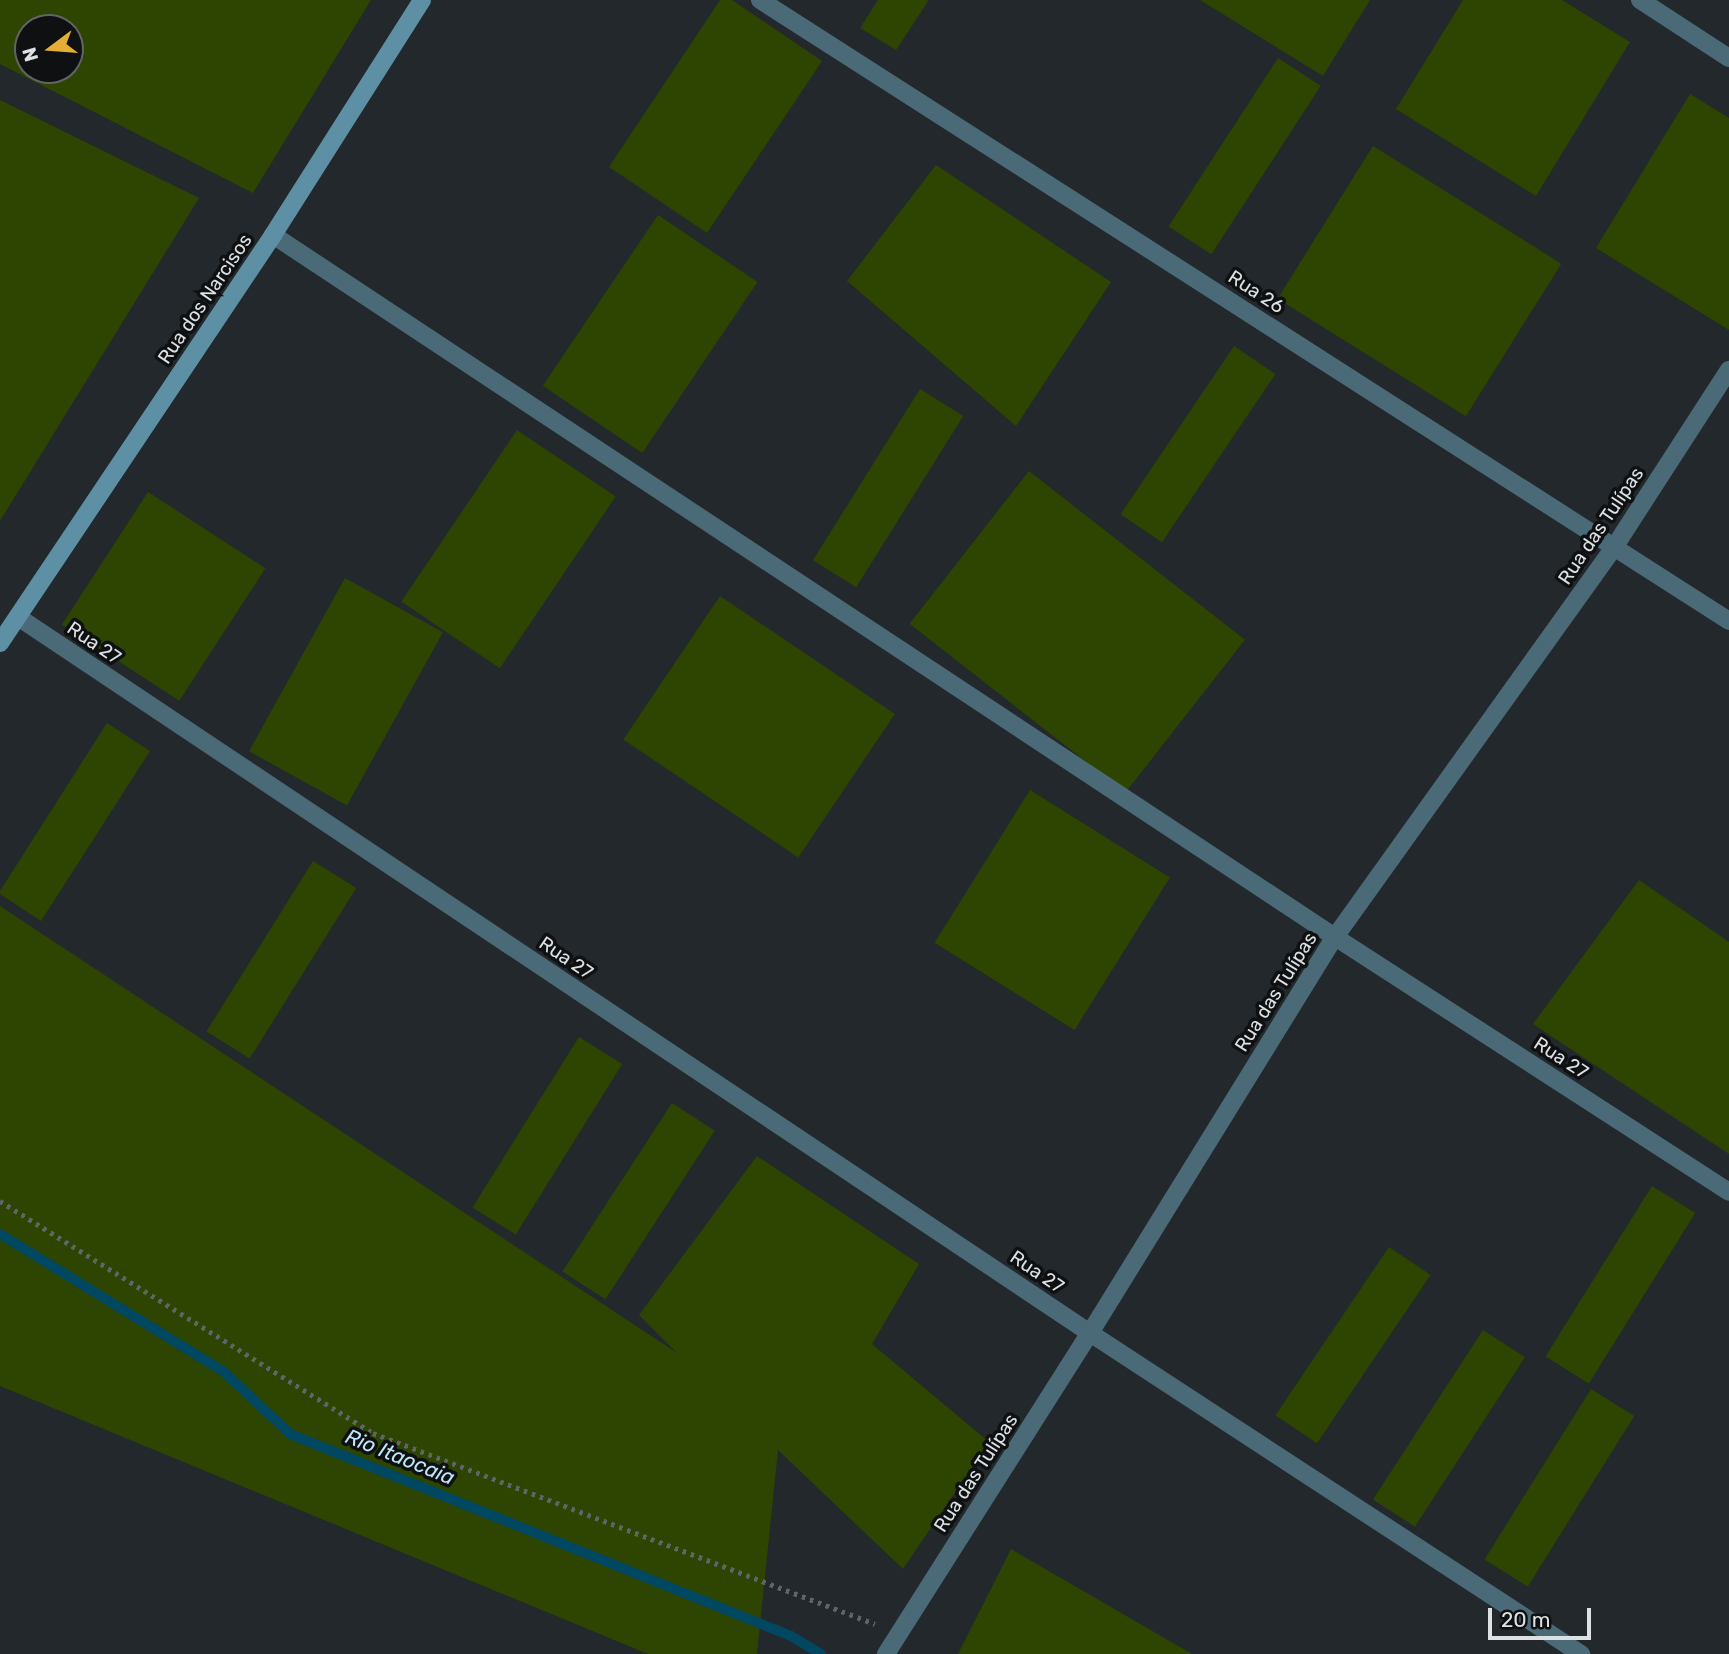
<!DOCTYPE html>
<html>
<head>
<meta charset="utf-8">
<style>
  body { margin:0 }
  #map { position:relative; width:1729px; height:1654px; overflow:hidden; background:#22282c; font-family:Rubik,sans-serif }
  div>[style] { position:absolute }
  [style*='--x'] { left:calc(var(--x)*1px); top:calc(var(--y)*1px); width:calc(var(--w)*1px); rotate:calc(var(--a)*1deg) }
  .green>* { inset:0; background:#2e4502; transform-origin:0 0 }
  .stream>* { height:10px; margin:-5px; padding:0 5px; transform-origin:5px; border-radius:5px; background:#004861 }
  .path>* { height:4.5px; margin-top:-2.25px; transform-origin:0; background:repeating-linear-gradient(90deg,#5f6468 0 3.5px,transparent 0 8.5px) }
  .street>* { height:18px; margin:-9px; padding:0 9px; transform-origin:9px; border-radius:9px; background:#4b6a77 }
  .secondary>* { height:18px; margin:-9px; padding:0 9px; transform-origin:9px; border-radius:9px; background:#5d8fa5 }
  span { translate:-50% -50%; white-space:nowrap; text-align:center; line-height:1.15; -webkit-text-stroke:7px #0e1012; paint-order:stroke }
  .street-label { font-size:19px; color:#dde1e4 }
  .water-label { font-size:21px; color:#bee6f9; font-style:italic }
  .north { position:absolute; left:14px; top:14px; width:70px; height:70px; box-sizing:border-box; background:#0e1012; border:2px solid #616466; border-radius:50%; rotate:254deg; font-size:19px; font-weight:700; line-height:28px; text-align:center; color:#dde1e4 }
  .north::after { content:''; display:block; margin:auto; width:24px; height:32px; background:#e3ae35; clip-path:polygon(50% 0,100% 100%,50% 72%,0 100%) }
  .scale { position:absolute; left:1488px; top:1608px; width:103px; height:32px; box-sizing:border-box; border:4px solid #dde1e4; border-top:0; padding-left:9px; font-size:21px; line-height:24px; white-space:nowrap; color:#dde1e4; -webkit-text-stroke:5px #0e1012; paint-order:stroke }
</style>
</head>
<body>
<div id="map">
  <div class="green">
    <i style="clip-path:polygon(evenodd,0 0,371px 0,253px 193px,0 64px,0 0,70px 28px,70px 70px,28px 70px,28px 28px,70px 28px)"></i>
    <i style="clip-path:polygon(720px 0,732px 0,822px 61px,707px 233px,609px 167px)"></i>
    <i style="clip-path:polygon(878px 0,929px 0,896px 50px,860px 28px)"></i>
    <i style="clip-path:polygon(1200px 0,1370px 0,1323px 76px)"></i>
    <i style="clip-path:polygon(1463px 0,1562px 0,1630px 42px,1536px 196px,1396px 109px)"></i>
    <i style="left:1278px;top:58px;width:51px;height:201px;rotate:33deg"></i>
    <i style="clip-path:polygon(1690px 94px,1729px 118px,1729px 330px,1596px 248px)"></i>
    <i style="clip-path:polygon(0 100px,199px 198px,0 521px)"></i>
    <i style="left:1373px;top:146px;width:222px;height:180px;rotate:32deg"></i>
    <i style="clip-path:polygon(936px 165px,1111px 282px,1016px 426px,847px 281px)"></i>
    <i style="left:658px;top:215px;width:120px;height:206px;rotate:34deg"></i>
    <i style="left:1234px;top:346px;width:50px;height:203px;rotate:34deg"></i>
    <i style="left:920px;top:389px;width:51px;height:202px;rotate:32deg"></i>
    <i style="left:517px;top:430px;width:119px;height:207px;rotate:34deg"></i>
    <i style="left:1029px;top:471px;width:274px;height:194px;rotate:38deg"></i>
    <i style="left:148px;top:492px;width:140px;height:158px;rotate:33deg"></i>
    <i style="left:345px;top:578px;width:112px;height:198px;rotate:29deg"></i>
    <i style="left:720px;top:596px;width:211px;height:173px;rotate:34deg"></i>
    <i style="clip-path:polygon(107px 723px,150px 751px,41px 921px,0 894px,0 891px)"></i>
    <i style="left:1030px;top:790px;width:165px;height:180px;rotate:32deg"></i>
    <i style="left:313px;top:861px;width:51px;height:201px;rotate:32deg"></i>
    <i style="clip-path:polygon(1639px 880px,1729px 942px,1729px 1154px,1533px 1024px)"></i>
    <i style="clip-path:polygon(0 906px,677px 1353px,639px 1315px,757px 1156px,919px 1264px,872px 1344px,989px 1442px,903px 1569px,778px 1450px,757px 1654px,648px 1654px,0 1386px)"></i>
    <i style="left:579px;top:1037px;width:51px;height:201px;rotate:32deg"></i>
    <i style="left:672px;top:1103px;width:51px;height:201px;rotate:33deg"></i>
    <i style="left:1652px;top:1186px;width:51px;height:201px;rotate:32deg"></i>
    <i style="left:1389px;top:1247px;width:50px;height:203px;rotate:34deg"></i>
    <i style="left:1483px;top:1330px;width:50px;height:202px;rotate:33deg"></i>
    <i style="left:1591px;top:1389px;width:51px;height:201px;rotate:32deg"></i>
    <i style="clip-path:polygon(1011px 1549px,1192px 1654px,958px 1654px)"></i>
  </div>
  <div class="stream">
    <i style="--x:0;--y:1234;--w:262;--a:31.6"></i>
    <i style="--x:223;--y:1371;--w:92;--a:43.2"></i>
    <i style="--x:290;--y:1434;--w:540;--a:21.96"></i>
    <i style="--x:791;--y:1636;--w:35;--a:31"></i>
  </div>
  <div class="path">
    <i style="--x:0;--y:1201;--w:439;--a:31.9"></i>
    <i style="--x:373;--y:1433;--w:537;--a:20.83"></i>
  </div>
  <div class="street">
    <i style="--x:760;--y:0;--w:1151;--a:32.65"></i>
    <i style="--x:1640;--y:0;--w:106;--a:33.1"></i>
    <i style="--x:273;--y:235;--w:1273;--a:33.47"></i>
    <i style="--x:1335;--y:937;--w:469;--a:32.9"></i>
    <i style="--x:18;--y:617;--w:1289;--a:33.74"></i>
    <i style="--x:1090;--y:1333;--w:587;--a:33.18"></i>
    <i style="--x:886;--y:1654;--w:380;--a:-57.6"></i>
    <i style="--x:1090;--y:1333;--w:466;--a:-58.3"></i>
    <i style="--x:1335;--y:937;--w:481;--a:-54.4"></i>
    <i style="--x:1615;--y:546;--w:210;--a:-57.1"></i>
  </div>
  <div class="secondary">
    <i style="--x:0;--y:643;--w:491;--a:-56.2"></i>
    <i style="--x:273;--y:235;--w:278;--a:-57.6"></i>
  </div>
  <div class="street-label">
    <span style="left:1256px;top:292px;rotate:33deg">Rua 26</span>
    <span style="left:205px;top:299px;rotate:-56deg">Rua dos Narcisos</span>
    <span style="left:1601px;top:526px;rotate:-56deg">Rua das Tulípas</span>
    <span style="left:94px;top:643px;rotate:34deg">Rua 27</span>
    <span style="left:566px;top:958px;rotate:34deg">Rua 27</span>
    <span style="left:1276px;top:992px;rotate:-58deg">Rua das Tulípas</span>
    <span style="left:1561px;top:1058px;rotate:33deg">Rua 27</span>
    <span style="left:1037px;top:1272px;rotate:34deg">Rua 27</span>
    <span style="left:976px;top:1473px;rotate:-57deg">Rua das Tulípas</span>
  </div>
  <div class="water-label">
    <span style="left:400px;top:1457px;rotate:22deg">Rio Itaocaia</span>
  </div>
  <div class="north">N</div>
  <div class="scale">20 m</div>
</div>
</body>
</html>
